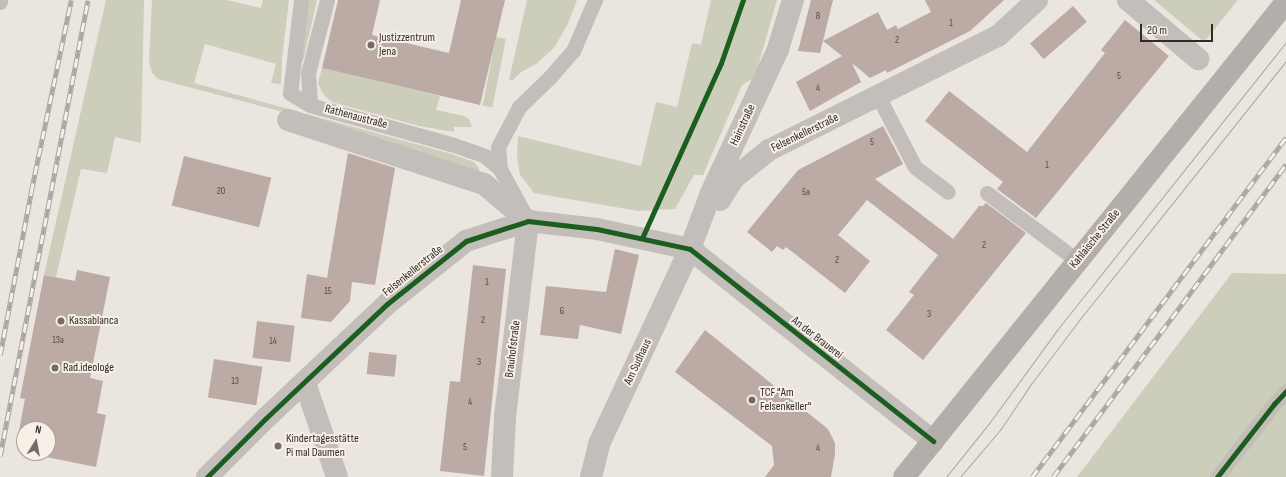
<!DOCTYPE html>
<html>
<head>
<meta charset="utf-8">
<style>
  body { margin:0 }
  #map { position:relative; width:1286px; height:477px; overflow:hidden; background:#ebe5e0; font-family:"Sofia Sans Condensed",sans-serif }
  div>[style] { position:absolute }
  [style*='--x'] { left:calc(var(--x)*1px); top:calc(var(--y)*1px); width:calc(var(--w)*1px); rotate:calc(var(--a)*1deg) }
  .green>* { inset:0; background:#cccebb; transform-origin:0 0 }
  .building>* { inset:0; background:#bcaaa4; transform-origin:0 0 }
  .lane>* { height:15px; margin:-7.5px; padding:0 7.5px; transform-origin:7.5px; border-radius:7.5px; background:#c3beb9 }
  .street>* { height:22px; margin:-11px; padding:0 11px; transform-origin:11px; border-radius:11px; background:#c3beb9 }
  .secondary>* { height:22px; margin:-11px; padding:0 11px; transform-origin:11px; border-radius:11px; background:#b4aeaa }
  .tram>* { height:1px; margin:-0.5px; padding:0 0.5px; transform-origin:0.5px; border-radius:0.5px; background:#aba6a3 }
  .rail>* { height:4.5px; margin-top:-2.25px; transform-origin:0; background:repeating-linear-gradient(90deg,#f7f0e7 0 9px,#aba6a3 0 18px); box-sizing:border-box; border-block:1px solid #aba6a3 }
  .cycleway>* { height:5px; margin:-2.5px; padding:0 2.5px; transform-origin:2.5px; border-radius:2.5px; background:#1b5e20 }
  .dots>* { width:11px; height:11px; translate:-50% -50%; box-sizing:border-box; border:2px solid #f7f0e7; border-radius:50% }
  span { translate:-50% -50%; white-space:nowrap; text-align:center; line-height:1.15; -webkit-text-stroke:4px #f7f0e7; paint-order:stroke }
  .number-label { font-size:10px; color:#554b47 }
  .number-label span { -webkit-text-stroke-width:0 }
  .poi-label { font-size:12px; color:#332b28 }
  .left { translate:0 -50%; text-align:left }
  .street-label { font-size:12px; color:#332b28 }
  .north { position:absolute; left:16px; top:421px; width:40px; height:40px; box-sizing:border-box; background:#f7f0e7; border:1px solid #a9a19b; border-radius:50%; rotate:11deg; font-size:11px; font-weight:700; line-height:16px; text-align:center; color:#332b28 }
  .north::after { content:''; display:block; margin:auto; width:14px; height:18px; background:#736c68; clip-path:polygon(50% 0,100% 100%,50% 72%,0 100%) }
  .scale { position:absolute; left:1140px; top:24px; width:73px; height:18px; box-sizing:border-box; border:2px solid #332b28; border-top:0; padding-left:5px; font-size:12px; line-height:14px; white-space:nowrap; color:#332b28; -webkit-text-stroke:3px #f7f0e7; paint-order:stroke }
</style>
</head>
<body>
<div id="map">
  <div class="green">
    <i style="clip-path:polygon(106px 0,144px 0,141px 143px,115px 137px,107px 173px,81px 169px,56px 277px,44px 275px)"></i>
    <i style="clip-path:polygon(152px 0,227px 0,261px 8px,263px 0,289px 0,282px 58px,281px 84px,271px 83px,276px 64px,205px 44px,194px 83px,452px 154px,474px 162px,479px 168px,480px 176px,329px 124px,158px 79px,152px 73px,149px 62px)"></i>
    <i style="clip-path:polygon(308px 0,317px 0,303px 61px,299px 60px)"></i>
    <i style="clip-path:polygon(527px 0,577px 0,568px 24px,554px 48px,536px 64px,521px 72px,513px 80px,509px 80px)"></i>
    <i style="clip-path:polygon(711px 0,777px 0,755px 77px,742px 85px,703px 175px,694px 175px,675px 209px,638px 211px,534px 193px,520px 175px,517px 157px,518px 136px,641px 166px,656px 102px,677px 107px,692px 43px,701px 45px)"></i>
    <i style="clip-path:polygon(1154px 0,1238px 0,1204px 42px)"></i>
    <i style="left:496px;top:37px;width:10px;height:70px;rotate:11deg"></i>
    <i style="clip-path:polygon(322px 68px,440px 96px,436px 110px,464px 116px,469px 119px,472px 127px,454px 127px,454px 132px,419px 126px,332px 102px,323px 94px,318px 83px)"></i>
    <i style="clip-path:polygon(1232px 273px,1286px 274px,1286px 477px,1077px 477px)"></i>
  </div>
  <div class="building">
    <i style="clip-path:polygon(338px 0,380px 0,372px 35px,449px 53px,461px 0,505px 0,480px 105px,322px 68px)"></i>
    <i style="clip-path:polygon(811px 0,833px 0,823px 41px,878px 12px,887px 30px,896px 25px,898px 29px,931px 12px,925px 0,1004px 0,970px 31px,887px 73px,886px 70px,870px 78px,852px 63px,861px 82px,810px 111px,796px 82px,842px 56px,823px 41px,820px 53px,798px 51px)"></i>
    <i style="left:1073px;top:6px;width:21px;height:57px;rotate:49deg"></i>
    <i style="clip-path:polygon(1125px 20px,1169px 56px,1036px 218px,997px 189px,1003px 182px,925px 121px,949px 91px,1027px 152px,1105px 53px,1101px 50px)"></i>
    <i style="clip-path:polygon(883px 126px,903px 164px,875px 179px,953px 239px,979px 206px,983px 206px,986px 203px,1026px 233px,923px 360px,886px 330px,914px 295px,909px 292px,938px 255px,867px 200px,838px 235px,870px 261px,845px 293px,786px 247px,783px 250px,777px 246px,772px 252px,747px 232px,798px 170px)"></i>
    <i style="clip-path:polygon(348px 153px,395px 168px,375px 285px,352px 282px,350px 301px,331px 322px,301px 318px,307px 274px,327px 278px)"></i>
    <i style="left:184px;top:156px;width:90px;height:51px;rotate:14deg"></i>
    <i style="clip-path:polygon(615px 249px,639px 255px,621px 334px,580px 325px,578px 339px,540px 335px,546px 286px,606px 292px)"></i>
    <i style="clip-path:polygon(473px 265px,506px 269px,484px 476px,440px 471px,450px 381px,460px 382px)"></i>
    <i style="clip-path:polygon(77px 270px,110px 277px,90px 378px,103px 381px,97px 413px,106px 415px,96px 467px,31px 454px,48px 453px,48px 429px,24px 429px,24px 443px,17px 441px,25px 399px,20px 398px,44px 275px,75px 281px)"></i>
    <i style="left:257px;top:321px;width:38px;height:37px;rotate:7deg"></i>
    <i style="clip-path:polygon(705px 330px,828px 429px,835px 443px,835px 454px,831px 477px,765px 477px,774px 465px,772px 446px,675px 372px)"></i>
    <i style="left:369px;top:352px;width:28px;height:22px;rotate:6deg"></i>
    <i style="left:214px;top:359px;width:49px;height:39px;rotate:9deg"></i>
  </div>
  <div class="lane">
    <i style="--x:301;--y:0;--w:94;--a:96.7"></i>
    <i style="--x:290;--y:93;--w:23;--a:31"></i>
    <i style="--x:327;--y:0;--w:75;--a:104.6"></i>
    <i style="--x:308;--y:73;--w:32;--a:86"></i>
    <i style="--x:310;--y:105;--w:146;--a:15.5"></i>
    <i style="--x:451;--y:144;--w:36;--a:19"></i>
    <i style="--x:485;--y:156;--w:20;--a:41"></i>
    <i style="--x:0;--y:2;--w:2;--a:-90"></i>
    <i style="--x:878;--y:96;--w:80;--a:62.5"></i>
    <i style="--x:915;--y:167;--w:41;--a:37.1"></i>
    <i style="--x:987;--y:193;--w:114;--a:36.8"></i>
    <i style="--x:524;--y:213;--w:50;--a:-118.6"></i>
    <i style="--x:500;--y:169;--w:22;--a:-95"></i>
    <i style="--x:498;--y:147;--w:45;--a:-62.3"></i>
    <i style="--x:519;--y:107;--w:43;--a:-44.1"></i>
    <i style="--x:550;--y:77;--w:35;--a:-49"></i>
    <i style="--x:573;--y:51;--w:56;--a:-66.7"></i>
    <i style="--x:1217;--y:477;--w:93;--a:-52"></i>
    <i style="--x:1274;--y:404;--w:18;--a:-47"></i>
  </div>
  <div class="street">
    <i style="--x:1128;--y:0;--w:92;--a:40.1"></i>
    <i style="--x:288;--y:120;--w:206;--a:18.1"></i>
    <i style="--x:484;--y:184;--w:57;--a:40.1"></i>
    <i style="--x:528;--y:221;--w:198;--a:96.7"></i>
    <i style="--x:505;--y:418;--w:59;--a:92.9"></i>
    <i style="--x:720;--y:200;--w:25;--a:-58"></i>
    <i style="--x:733;--y:179;--w:46;--a:-38.9"></i>
    <i style="--x:769;--y:150;--w:256;--a:-26.5"></i>
    <i style="--x:998;--y:36;--w:53;--a:-42.7"></i>
    <i style="--x:305;--y:383;--w:99;--a:71.2"></i>
    <i style="--x:207;--y:477;--w:83;--a:-45"></i>
    <i style="--x:266;--y:418;--w:166;--a:-43.3"></i>
    <i style="--x:387;--y:304;--w:101;--a:-38.6"></i>
    <i style="--x:466;--y:241;--w:65;--a:-17.9"></i>
    <i style="--x:528;--y:221;--w:69;--a:6.6"></i>
    <i style="--x:597;--y:229;--w:95;--a:12.1"></i>
    <i style="--x:690;--y:249;--w:310;--a:38.3"></i>
    <i style="--x:591;--y:477;--w:34;--a:-76"></i>
    <i style="--x:599;--y:444;--w:215;--a:-65"></i>
    <i style="--x:690;--y:249;--w:60;--a:-69.4"></i>
    <i style="--x:711;--y:193;--w:159;--a:-65"></i>
    <i style="--x:778;--y:49;--w:51;--a:-73"></i>
  </div>
  <div class="secondary">
    <i style="--x:904;--y:477;--w:610;--a:-51.19"></i>
  </div>
  <div class="tram">
    <i style="--x:946;--y:477;--w:70;--a:-51.3"></i>
    <i style="--x:990;--y:422;--w:114;--a:-53.9"></i>
    <i style="--x:1057;--y:330;--w:368;--a:-51.5"></i>
    <i style="--x:960;--y:477;--w:62;--a:-49.6"></i>
    <i style="--x:1000;--y:430;--w:55;--a:-56"></i>
    <i style="--x:1031;--y:384;--w:88;--a:-52.9"></i>
    <i style="--x:1084;--y:314;--w:324;--a:-51.4"></i>
  </div>
  <div class="rail">
    <i style="--x:0;--y:355;--w:166;--a:-79.2"></i>
    <i style="--x:31;--y:192;--w:196;--a:-78.2"></i>
    <i style="--x:0;--y:456;--w:464;--a:-79.1"></i>
    <i style="--x:1032;--y:477;--w:424;--a:-53.2"></i>
    <i style="--x:1053;--y:477;--w:390;--a:-53.3"></i>
  </div>
  <div class="cycleway">
    <i style="--x:642;--y:238;--w:192;--a:-65.7"></i>
    <i style="--x:721;--y:63;--w:67;--a:-70.8"></i>
    <i style="--x:207;--y:477;--w:83;--a:-45"></i>
    <i style="--x:266;--y:418;--w:166;--a:-43.3"></i>
    <i style="--x:387;--y:304;--w:101;--a:-38.6"></i>
    <i style="--x:466;--y:241;--w:65;--a:-17.9"></i>
    <i style="--x:528;--y:221;--w:69;--a:6.6"></i>
    <i style="--x:597;--y:229;--w:95;--a:12.1"></i>
    <i style="--x:690;--y:249;--w:310;--a:38.3"></i>
    <i style="--x:1217;--y:477;--w:93;--a:-52"></i>
    <i style="--x:1274;--y:404;--w:18;--a:-47"></i>
  </div>
  <div class="dots">
    <i style="left:371px;top:45px;background:#736c68"></i>
    <i style="left:61px;top:321px;background:#736c68"></i>
    <i style="left:55px;top:368px;background:#736c68"></i>
    <i style="left:752px;top:400px;background:#736c68"></i>
    <i style="left:278px;top:446px;background:#736c68"></i>
  </div>
  <div class="number-label">
    <span style="left:818px;top:17px">8</span>
    <span style="left:951px;top:24px">1</span>
    <span style="left:897px;top:41px">2</span>
    <span style="left:1119px;top:77px">5</span>
    <span style="left:818px;top:89px">4</span>
    <span style="left:872px;top:143px">5</span>
    <span style="left:1047px;top:166px">1</span>
    <span style="left:221px;top:192px">20</span>
    <span style="left:806px;top:193px">5a</span>
    <span style="left:984px;top:246px">2</span>
    <span style="left:837px;top:261px">2</span>
    <span style="left:487px;top:283px">1</span>
    <span style="left:328px;top:292px">15</span>
    <span style="left:562px;top:312px">6</span>
    <span style="left:929px;top:315px">3</span>
    <span style="left:483px;top:321px">2</span>
    <span style="left:58px;top:341px">13a</span>
    <span style="left:273px;top:342px">14</span>
    <span style="left:479px;top:363px">3</span>
    <span style="left:235px;top:382px">13</span>
    <span style="left:470px;top:403px">4</span>
    <span style="left:465px;top:448px">5</span>
    <span style="left:818px;top:449px">4</span>
  </div>
  <div class="poi-label">
    <span class="left" style="left:379px;top:45px">Justizzentrum<br>Jena</span>
    <span class="left" style="left:69px;top:321px">Kassablanca</span>
    <span class="left" style="left:63px;top:368px">Rad.ideologe</span>
    <span class="left" style="left:760px;top:400px">TCF "Am<br>Felsenkeller"</span>
    <span class="left" style="left:286px;top:446px">Kindertagesstätte<br>Pi mal Daumen</span>
  </div>
  <div class="street-label">
    <span style="left:356px;top:117px;rotate:15deg">Rathenaustraße</span>
    <span style="left:743px;top:125px;rotate:-65deg">Hainstraße</span>
    <span style="left:805px;top:133px;rotate:-26deg">Felsenkellerstraße</span>
    <span style="left:1095px;top:239px;rotate:-51deg">Kahlaische Straße</span>
    <span style="left:413px;top:271px;rotate:-39deg">Felsenkellerstraße</span>
    <span style="left:817px;top:338px;rotate:38deg">An der Brauerei</span>
    <span style="left:513px;top:349px;rotate:-83deg">Brauhofstraße</span>
    <span style="left:638px;top:362px;rotate:-65deg">Am Sudhaus</span>
  </div>
  <div class="north">N</div>
  <div class="scale">20 m</div>
</div>
</body>
</html>
